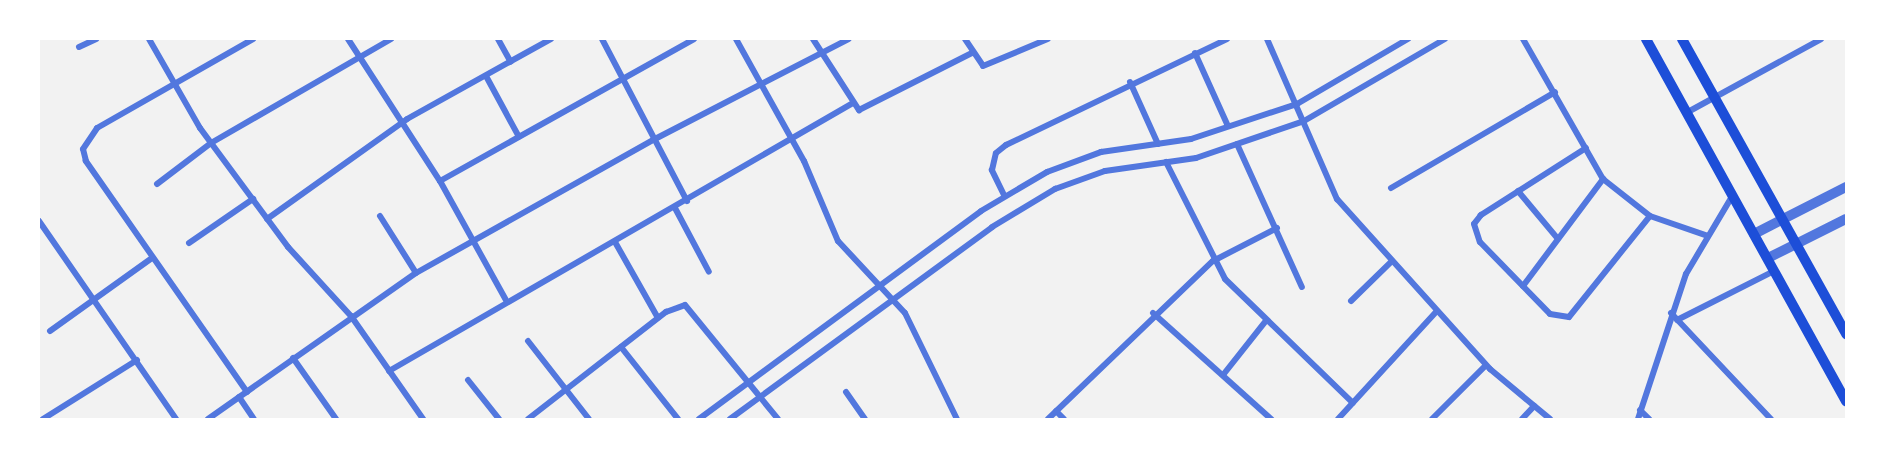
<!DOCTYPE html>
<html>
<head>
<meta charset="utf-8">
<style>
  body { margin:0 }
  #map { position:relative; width:1885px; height:458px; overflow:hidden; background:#f2f2f2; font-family:Cabin,sans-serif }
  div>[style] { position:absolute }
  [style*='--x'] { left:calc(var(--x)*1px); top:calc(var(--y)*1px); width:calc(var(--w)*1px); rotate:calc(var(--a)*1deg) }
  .minor>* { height:6px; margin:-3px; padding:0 3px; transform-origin:3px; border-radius:3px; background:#5277de }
  .tertiary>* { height:10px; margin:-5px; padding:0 5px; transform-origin:5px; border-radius:5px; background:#5277de }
  .secondary>* { height:10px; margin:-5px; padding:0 5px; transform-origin:5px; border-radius:5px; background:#1d4ed8 }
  span { translate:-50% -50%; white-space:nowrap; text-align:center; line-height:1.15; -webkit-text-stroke:6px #fff; paint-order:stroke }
  .frame { position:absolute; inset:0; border:40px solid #fff; pointer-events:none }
</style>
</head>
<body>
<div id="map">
  <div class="minor">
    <i style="--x:149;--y:39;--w:103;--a:60.2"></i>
    <i style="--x:200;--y:128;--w:148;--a:53.5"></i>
    <i style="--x:288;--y:247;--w:93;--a:47.6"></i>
    <i style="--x:351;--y:316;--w:126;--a:55"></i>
    <i style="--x:348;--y:39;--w:169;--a:57.1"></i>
    <i style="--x:440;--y:181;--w:138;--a:61"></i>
    <i style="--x:498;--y:39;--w:26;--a:61"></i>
    <i style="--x:602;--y:39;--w:183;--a:62.3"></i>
    <i style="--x:736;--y:39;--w:140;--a:60.9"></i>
    <i style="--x:804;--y:161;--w:87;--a:67"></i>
    <i style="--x:838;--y:241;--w:98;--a:47.1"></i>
    <i style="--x:905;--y:313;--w:118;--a:63.9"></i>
    <i style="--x:813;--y:39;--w:85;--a:57.1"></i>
    <i style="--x:859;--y:110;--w:127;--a:-26.8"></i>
    <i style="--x:965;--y:39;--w:32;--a:56"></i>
    <i style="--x:983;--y:66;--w:70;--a:-22.6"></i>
    <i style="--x:1267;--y:39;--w:175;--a:66.4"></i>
    <i style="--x:1337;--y:199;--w:229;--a:48"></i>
    <i style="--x:1490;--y:369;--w:78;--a:39.8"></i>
    <i style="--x:1523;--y:39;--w:161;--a:60.3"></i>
    <i style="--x:1603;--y:179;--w:60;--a:38.2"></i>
    <i style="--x:1650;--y:216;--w:61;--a:19"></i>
    <i style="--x:79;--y:47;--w:19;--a:-25"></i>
    <i style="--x:1195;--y:53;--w:80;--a:65.7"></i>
    <i style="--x:486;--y:76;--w:69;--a:61.6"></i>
    <i style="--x:1130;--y:82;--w:68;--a:65.7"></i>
    <i style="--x:1686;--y:113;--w:154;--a:-28.7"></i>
    <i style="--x:1237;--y:144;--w:157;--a:65.6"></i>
    <i style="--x:1586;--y:148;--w:125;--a:147.5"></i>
    <i style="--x:1481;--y:215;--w:11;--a:128"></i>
    <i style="--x:1474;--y:224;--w:19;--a:72"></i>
    <i style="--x:1480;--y:242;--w:100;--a:45.8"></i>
    <i style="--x:1550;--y:314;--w:19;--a:9"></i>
    <i style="--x:1569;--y:317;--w:129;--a:-51.3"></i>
    <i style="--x:1166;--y:162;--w:131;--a:63.2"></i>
    <i style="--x:1225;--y:279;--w:178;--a:44.1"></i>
    <i style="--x:440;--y:181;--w:291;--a:-29.2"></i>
    <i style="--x:157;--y:184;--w:68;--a:-37.2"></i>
    <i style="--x:211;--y:143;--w:208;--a:-30"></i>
    <i style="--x:1391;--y:188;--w:190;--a:-30.3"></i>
    <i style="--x:1518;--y:191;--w:62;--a:50.2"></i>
    <i style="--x:1004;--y:195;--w:28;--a:-116"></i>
    <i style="--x:992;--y:170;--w:17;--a:-77"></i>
    <i style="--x:996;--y:153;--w:13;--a:-39"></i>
    <i style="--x:1006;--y:145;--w:245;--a:-25.6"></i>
    <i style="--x:675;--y:208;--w:72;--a:62"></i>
    <i style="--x:380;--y:216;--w:67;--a:57.7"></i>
    <i style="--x:267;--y:219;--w:172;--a:-35.5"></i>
    <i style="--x:407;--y:119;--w:165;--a:-29.1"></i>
    <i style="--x:39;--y:221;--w:241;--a:55.3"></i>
    <i style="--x:615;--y:242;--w:87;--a:60.5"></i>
    <i style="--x:189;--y:243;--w:78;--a:-34.5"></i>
    <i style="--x:1523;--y:286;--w:134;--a:-53.2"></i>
    <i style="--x:1351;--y:301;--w:56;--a:-44.3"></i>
    <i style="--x:1153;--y:313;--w:159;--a:41.9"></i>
    <i style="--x:1671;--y:313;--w:146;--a:46.7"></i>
    <i style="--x:1677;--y:320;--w:109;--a:-26.8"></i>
    <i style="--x:50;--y:331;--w:125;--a:-35.6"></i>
    <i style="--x:528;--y:341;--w:99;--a:52"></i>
    <i style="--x:621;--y:347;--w:92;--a:51.6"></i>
    <i style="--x:293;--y:358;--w:75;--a:54.8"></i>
    <i style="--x:389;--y:371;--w:536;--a:-30.01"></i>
    <i style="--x:1223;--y:375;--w:68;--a:-51.6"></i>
    <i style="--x:468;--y:380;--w:50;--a:51.5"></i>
    <i style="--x:247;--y:392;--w:282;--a:-124.9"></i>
    <i style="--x:86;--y:161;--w:12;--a:-104"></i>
    <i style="--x:83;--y:149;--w:25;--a:-56"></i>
    <i style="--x:97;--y:128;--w:180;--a:-29.7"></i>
    <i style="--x:846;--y:392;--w:33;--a:55"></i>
    <i style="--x:239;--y:397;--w:27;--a:56"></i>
    <i style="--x:1640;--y:410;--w:13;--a:45"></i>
    <i style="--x:1056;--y:411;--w:11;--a:45"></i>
    <i style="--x:43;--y:419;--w:111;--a:-32.1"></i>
    <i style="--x:208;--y:419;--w:254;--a:-35.1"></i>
    <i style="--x:416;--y:273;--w:272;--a:-29.3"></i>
    <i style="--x:653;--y:140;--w:220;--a:-27.3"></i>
    <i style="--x:528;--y:419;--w:175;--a:-37.8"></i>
    <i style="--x:666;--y:312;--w:20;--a:-20"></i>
    <i style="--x:685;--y:305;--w:147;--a:50.8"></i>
    <i style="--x:699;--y:419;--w:350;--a:-36.4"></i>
    <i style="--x:981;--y:211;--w:77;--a:-30.6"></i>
    <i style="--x:1047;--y:172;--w:58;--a:-20.3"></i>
    <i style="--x:1101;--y:152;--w:91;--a:-8.2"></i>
    <i style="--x:1191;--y:139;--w:112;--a:-18.3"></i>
    <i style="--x:1297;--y:104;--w:129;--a:-30.4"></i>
    <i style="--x:730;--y:419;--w:325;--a:-36.2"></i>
    <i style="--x:992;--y:227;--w:74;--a:-31.1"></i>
    <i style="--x:1055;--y:189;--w:53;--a:-19.8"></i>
    <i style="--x:1105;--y:171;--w:92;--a:-8.1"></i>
    <i style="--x:1196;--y:158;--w:114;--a:-18.9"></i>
    <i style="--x:1304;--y:121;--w:163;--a:-30.2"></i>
    <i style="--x:1048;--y:419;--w:228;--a:-43.8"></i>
    <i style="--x:1213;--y:261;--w:72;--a:-27.3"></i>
    <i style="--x:1338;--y:419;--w:145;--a:-47.5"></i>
    <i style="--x:1432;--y:419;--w:76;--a:-45"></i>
    <i style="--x:1522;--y:419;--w:18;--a:-47"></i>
    <i style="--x:1638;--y:419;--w:153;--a:-71.7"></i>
    <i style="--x:1686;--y:274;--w:92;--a:-59.3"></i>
  </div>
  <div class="tertiary">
    <i style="--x:1754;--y:234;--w:103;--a:-27.1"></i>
    <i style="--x:1768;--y:258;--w:87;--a:-26.6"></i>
  </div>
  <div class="secondary">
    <i style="--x:1646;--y:39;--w:414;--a:61.1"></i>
    <i style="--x:1682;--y:39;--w:338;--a:60.9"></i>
  </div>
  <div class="frame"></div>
</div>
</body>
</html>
